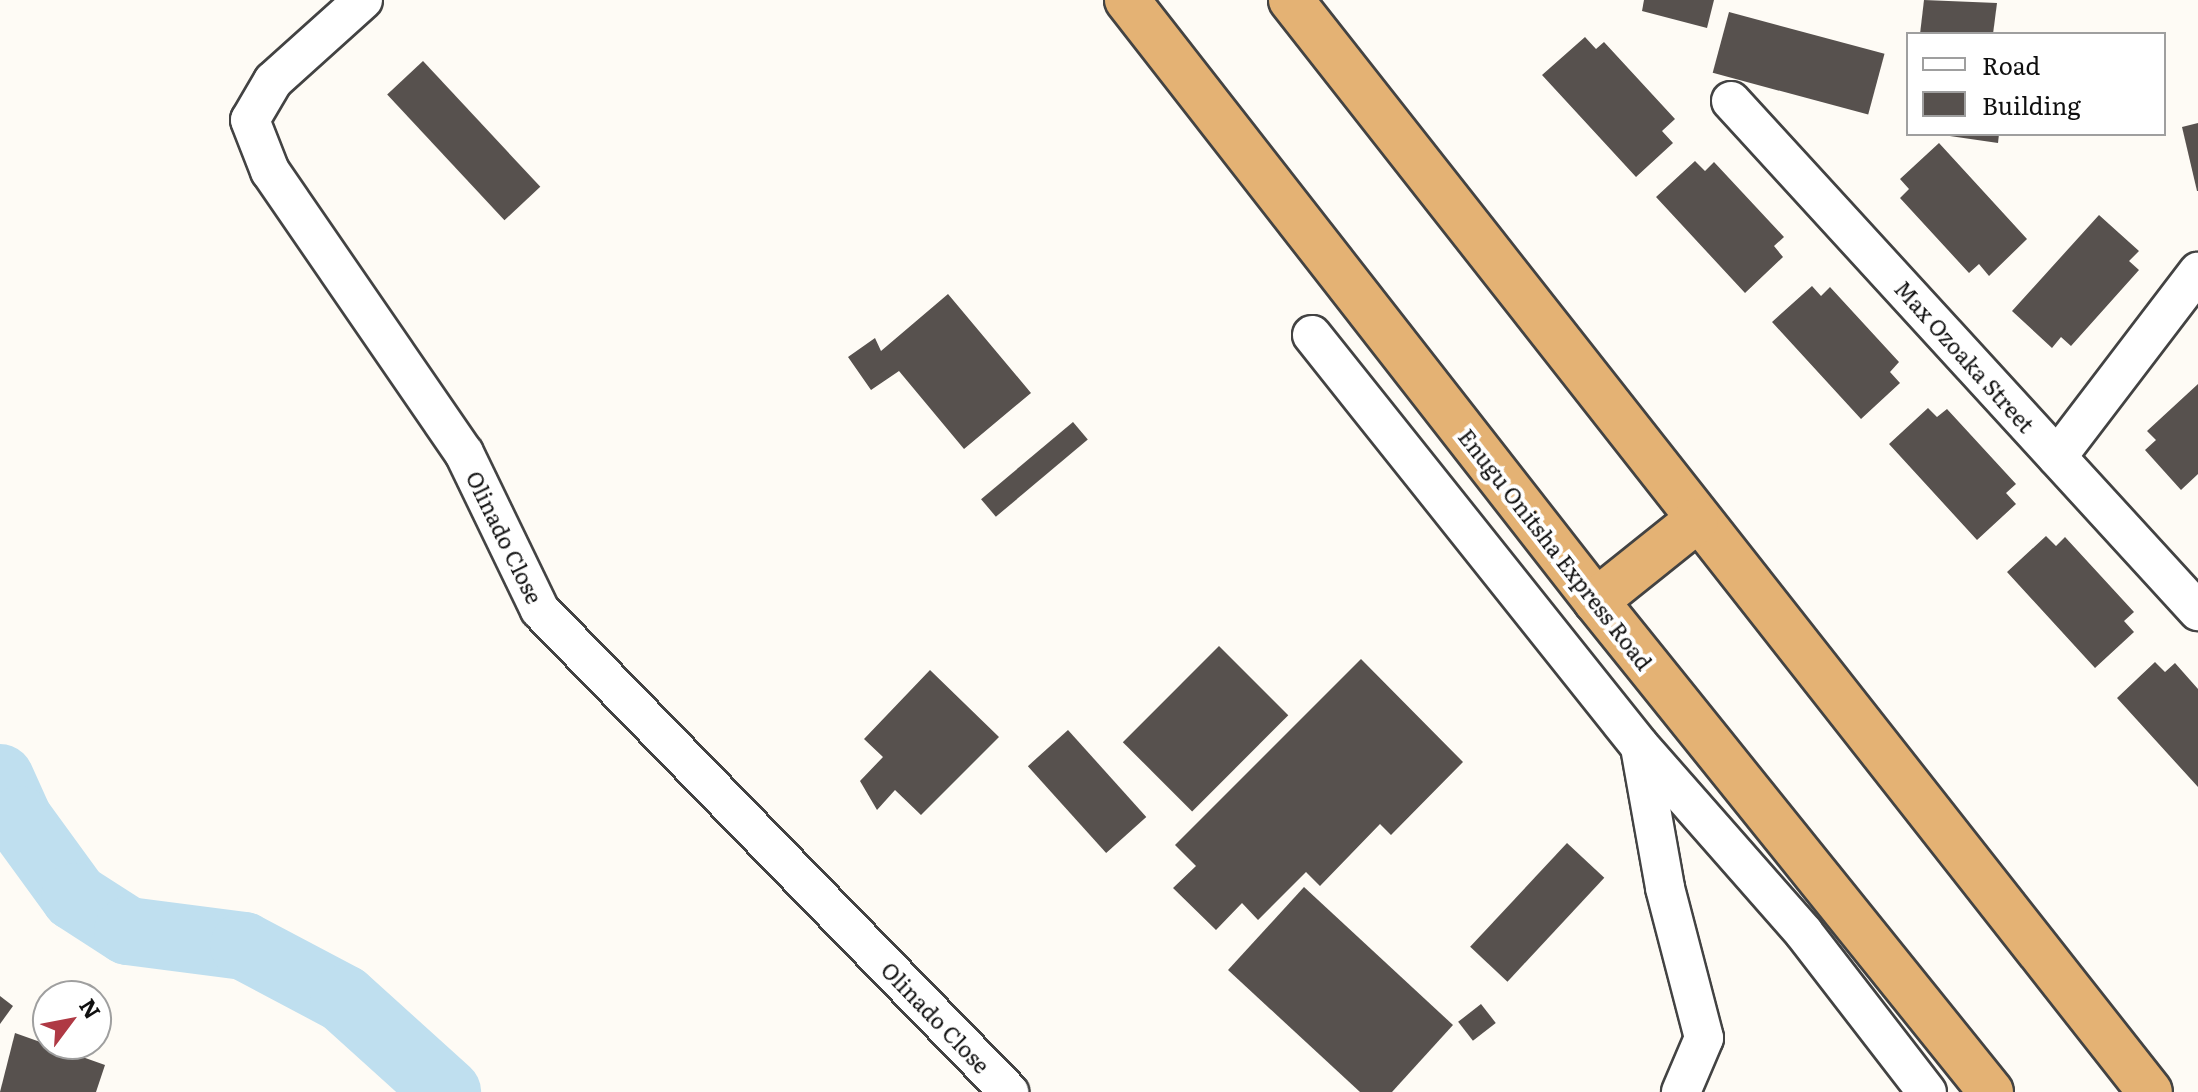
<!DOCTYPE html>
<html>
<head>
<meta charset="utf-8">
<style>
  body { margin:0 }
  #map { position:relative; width:2198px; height:1092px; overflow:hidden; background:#fefbf5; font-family:Literata,serif }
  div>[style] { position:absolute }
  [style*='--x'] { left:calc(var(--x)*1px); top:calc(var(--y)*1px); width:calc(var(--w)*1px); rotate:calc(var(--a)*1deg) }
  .river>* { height:68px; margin:-34px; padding:0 34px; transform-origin:34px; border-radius:34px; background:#bfdfef }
  .building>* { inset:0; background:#57514e; transform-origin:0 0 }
  .roads { filter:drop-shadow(2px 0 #434343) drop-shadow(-2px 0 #434343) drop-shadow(0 2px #434343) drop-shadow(0 -2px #434343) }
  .minor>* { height:38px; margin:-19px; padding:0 19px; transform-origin:19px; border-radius:19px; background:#fff }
  .trunk>* { height:44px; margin:-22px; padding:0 22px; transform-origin:22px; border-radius:22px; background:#e4b274 }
  span { translate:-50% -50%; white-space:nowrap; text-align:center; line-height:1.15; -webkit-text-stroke:8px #fff; paint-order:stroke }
  .street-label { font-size:22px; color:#101010 }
  .legend { position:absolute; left:1906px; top:32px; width:260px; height:104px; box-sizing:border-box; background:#fff; border:2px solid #9f9f9f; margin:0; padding:10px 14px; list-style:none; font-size:24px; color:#101010 }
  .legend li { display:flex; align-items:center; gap:16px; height:40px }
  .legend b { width:40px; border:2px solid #9f9f9f }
  .north { position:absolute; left:32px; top:980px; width:80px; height:80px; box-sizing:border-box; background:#fff; border:2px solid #9f9f9f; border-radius:50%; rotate:58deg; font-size:22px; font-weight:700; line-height:32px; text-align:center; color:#101010 }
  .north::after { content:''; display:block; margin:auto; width:28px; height:36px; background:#af3944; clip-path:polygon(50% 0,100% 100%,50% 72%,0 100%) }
</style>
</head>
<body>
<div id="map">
  <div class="river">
    <i style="--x:0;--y:778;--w:46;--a:65.7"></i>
    <i style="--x:19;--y:820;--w:95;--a:54"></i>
    <i style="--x:75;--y:897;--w:63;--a:32.7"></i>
    <i style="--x:128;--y:931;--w:117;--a:7.4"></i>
    <i style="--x:244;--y:946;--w:113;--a:27.9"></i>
    <i style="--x:344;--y:999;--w:139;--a:42.1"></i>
  </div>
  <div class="building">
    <i style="clip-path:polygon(1644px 0,1714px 0,1707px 28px,1642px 11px)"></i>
    <i style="clip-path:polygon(1924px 0,1997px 3px,1993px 34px,1920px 34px)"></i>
    <i style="left:1729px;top:12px;width:161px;height:63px;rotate:15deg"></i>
    <i style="clip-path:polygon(1585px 37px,1596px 49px,1604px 42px,1675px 119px,1662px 131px,1673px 143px,1636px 177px,1542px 75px)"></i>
    <i style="left:423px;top:61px;width:172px;height:49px;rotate:47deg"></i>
    <i style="clip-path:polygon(2198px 123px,2198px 191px,2197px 191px,2182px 127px)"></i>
    <i style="clip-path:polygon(1936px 134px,1999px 134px,1998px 143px)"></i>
    <i style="clip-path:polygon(1939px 143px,2027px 239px,1989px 276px,1979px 264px,1969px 273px,1900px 198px,1909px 189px,1900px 179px)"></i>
    <i style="clip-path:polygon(1695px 161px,1705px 171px,1714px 162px,1784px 237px,1774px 246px,1783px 257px,1745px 293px,1656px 197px)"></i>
    <i style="clip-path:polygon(2099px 215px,2139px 251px,2129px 261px,2139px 270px,2071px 346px,2061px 337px,2052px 348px,2012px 311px)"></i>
    <i style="clip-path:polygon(1812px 286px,1821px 296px,1830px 287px,1899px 362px,1890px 372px,1900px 383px,1861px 419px,1772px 322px)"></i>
    <i style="clip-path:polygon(948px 294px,1031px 393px,964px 449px,899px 371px,871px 390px,848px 357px,875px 338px,881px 351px)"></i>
    <i style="clip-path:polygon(2198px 384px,2198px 474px,2181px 490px,2145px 450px,2156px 440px,2147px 431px)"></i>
    <i style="clip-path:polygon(1928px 408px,1937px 417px,1947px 409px,2016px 484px,2006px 493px,2016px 504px,1977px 540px,1889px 444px)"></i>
    <i style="left:1073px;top:422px;width:23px;height:120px;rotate:50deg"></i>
    <i style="clip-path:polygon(2046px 536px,2056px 546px,2065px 537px,2134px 612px,2124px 621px,2134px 632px,2095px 668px,2007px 572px)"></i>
    <i style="left:1219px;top:646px;width:98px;height:136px;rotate:45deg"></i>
    <i style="clip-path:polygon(1361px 659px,1463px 762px,1391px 835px,1380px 824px,1320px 886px,1306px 872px,1258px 920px,1242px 903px,1216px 930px,1173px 888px,1196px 866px,1175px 845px)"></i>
    <i style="clip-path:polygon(2155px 662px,2165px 672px,2175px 663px,2198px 689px,2198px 787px,2117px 698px)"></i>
    <i style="clip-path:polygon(930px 670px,999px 737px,921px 815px,895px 790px,877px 810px,860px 781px,883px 757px,864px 739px)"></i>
    <i style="left:1068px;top:730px;width:117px;height:54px;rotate:48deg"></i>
    <i style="left:1567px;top:843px;width:51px;height:142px;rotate:43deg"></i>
    <i style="clip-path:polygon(1304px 887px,1453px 1025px,1392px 1092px,1360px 1092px,1228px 970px)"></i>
    <i style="clip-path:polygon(0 996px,13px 1006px,0 1024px)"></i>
    <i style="left:1481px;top:1004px;width:24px;height:29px;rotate:52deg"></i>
    <i style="clip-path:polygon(15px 1033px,105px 1065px,96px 1092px,0 1092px)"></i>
  </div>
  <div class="roads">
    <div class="minor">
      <i style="--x:363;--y:0;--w:121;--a:138"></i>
      <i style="--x:273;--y:81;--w:45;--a:120.5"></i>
      <i style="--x:250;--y:120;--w:55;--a:68.6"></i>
      <i style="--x:270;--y:171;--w:342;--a:55.5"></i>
      <i style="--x:464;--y:453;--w:174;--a:64.2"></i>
      <i style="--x:540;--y:610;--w:673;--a:45.78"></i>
      <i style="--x:1731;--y:101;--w:692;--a:47.52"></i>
      <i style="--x:1312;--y:335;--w:524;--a:51.43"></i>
      <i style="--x:1639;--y:745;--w:250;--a:48.7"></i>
      <i style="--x:1804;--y:933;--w:201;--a:52.3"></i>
      <i style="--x:2057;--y:457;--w:233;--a:-52.7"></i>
      <i style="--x:1640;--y:747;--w:143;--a:79.9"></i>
      <i style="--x:1665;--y:888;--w:155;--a:75.4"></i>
      <i style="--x:1704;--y:1038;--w:59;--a:113.1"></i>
    </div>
    <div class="trunk">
      <i style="--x:1127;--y:0;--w:762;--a:52.03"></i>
      <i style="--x:1596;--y:601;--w:630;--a:51.18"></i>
      <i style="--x:1291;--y:0;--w:1389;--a:51.81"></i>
      <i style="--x:1596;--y:601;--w:128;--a:-38.7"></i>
    </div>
  </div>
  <div class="street-label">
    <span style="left:1965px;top:356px;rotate:48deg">Max Ozoaka Street</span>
    <span style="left:505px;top:537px;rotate:64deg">Olinado Close</span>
    <span style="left:1556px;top:549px;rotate:52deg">Enugu Onitsha Express Road</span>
    <span style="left:936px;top:1017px;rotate:46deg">Olinado Close</span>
  </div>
  <ul class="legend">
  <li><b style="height:10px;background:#fff"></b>Road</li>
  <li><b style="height:22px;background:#57514e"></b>Building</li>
  </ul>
  <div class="north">N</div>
</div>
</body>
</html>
